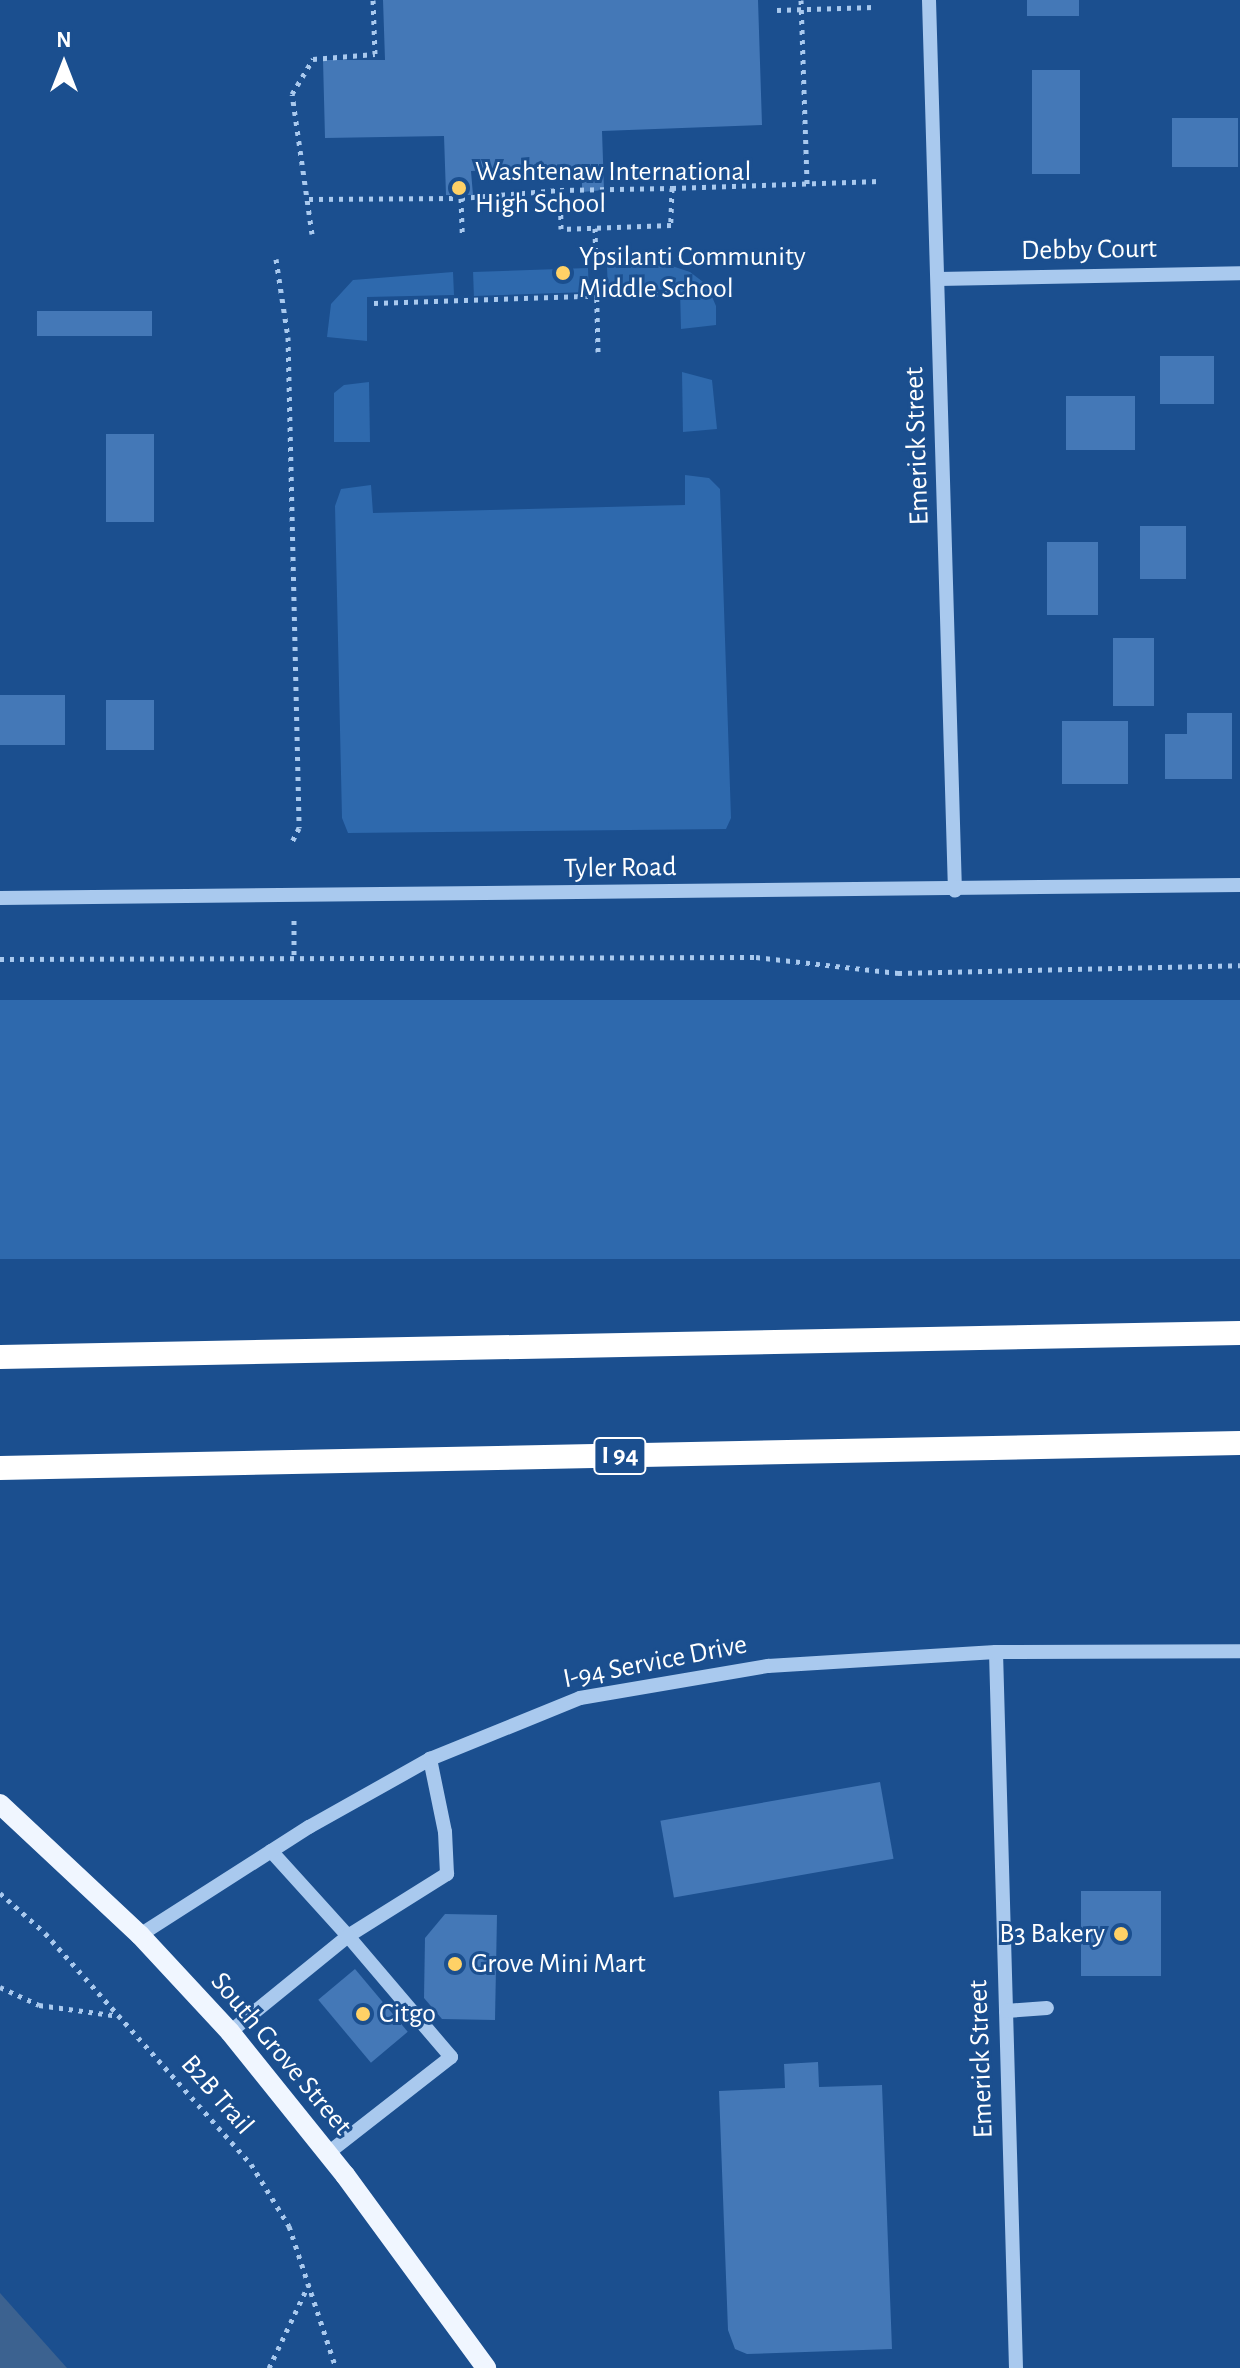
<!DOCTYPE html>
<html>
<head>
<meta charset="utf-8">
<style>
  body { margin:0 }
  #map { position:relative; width:1240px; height:2368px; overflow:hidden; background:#1b4f8f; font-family:"Alegreya Sans",sans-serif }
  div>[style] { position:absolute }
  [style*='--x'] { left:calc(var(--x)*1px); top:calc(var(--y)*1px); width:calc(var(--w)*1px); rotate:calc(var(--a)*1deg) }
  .green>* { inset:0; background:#2e69ad; transform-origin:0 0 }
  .water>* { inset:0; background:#3c6290 }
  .building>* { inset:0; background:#4478b7; transform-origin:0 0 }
  .path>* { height:5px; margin-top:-2.5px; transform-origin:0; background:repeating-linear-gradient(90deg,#a9c9ee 0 4px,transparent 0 10px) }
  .minor>* { height:14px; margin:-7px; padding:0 7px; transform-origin:7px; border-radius:7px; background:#a9c9ee }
  .major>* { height:20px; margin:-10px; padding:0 10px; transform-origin:10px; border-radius:10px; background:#f0f6ff }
  .highway>* { height:24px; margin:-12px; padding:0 12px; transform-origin:12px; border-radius:12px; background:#fff }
  .dots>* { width:22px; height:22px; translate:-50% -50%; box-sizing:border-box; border:4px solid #1b4f8f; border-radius:50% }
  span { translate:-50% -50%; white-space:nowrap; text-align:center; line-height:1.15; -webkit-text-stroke:6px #1b4f8f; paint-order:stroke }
  .shield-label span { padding:2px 6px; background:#1b4f8f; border:2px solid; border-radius:6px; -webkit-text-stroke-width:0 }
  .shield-label { font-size:26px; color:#fff; font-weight:700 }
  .poi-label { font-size:28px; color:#fff }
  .left { translate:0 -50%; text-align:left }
  .right { translate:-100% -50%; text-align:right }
  .street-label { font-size:28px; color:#fff }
  .north { position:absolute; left:24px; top:24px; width:80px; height:80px; -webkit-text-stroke:6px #1b4f8f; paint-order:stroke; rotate:0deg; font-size:22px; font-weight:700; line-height:32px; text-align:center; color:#fff }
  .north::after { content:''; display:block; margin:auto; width:28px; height:36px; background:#fff; clip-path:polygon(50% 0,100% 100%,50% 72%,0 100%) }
</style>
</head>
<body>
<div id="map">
  <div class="green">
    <i style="clip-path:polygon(669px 265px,690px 272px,707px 285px,716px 306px,716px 325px,681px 329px,680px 289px,608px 291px,607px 267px)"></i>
    <i style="left:588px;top:268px;width:24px;height:115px;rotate:88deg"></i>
    <i style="clip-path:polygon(453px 272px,454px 295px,367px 297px,367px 341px,327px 337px,331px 304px,353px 280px)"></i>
    <i style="clip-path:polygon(682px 372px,712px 380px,717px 429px,683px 432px)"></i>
    <i style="clip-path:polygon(369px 382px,370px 442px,334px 442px,334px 393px,344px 385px)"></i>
    <i style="clip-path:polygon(685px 475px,709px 478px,720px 489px,731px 818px,726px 829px,348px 833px,342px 818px,335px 506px,341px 489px,371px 485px,373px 513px,685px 505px)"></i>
    <i style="left:0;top:1000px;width:1240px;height:259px"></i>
  </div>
  <div class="water">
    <i style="clip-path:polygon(0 2293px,67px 2368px,0 2368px)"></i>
  </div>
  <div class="building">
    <i style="clip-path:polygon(383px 0,758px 0,762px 125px,602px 131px,604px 190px,582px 192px,582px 167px,471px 171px,473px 195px,446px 195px,444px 136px,325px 138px,323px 60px,385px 60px)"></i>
    <i style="left:1027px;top:0;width:52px;height:16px"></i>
    <i style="left:1032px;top:70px;width:48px;height:104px"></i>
    <i style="left:1172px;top:118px;width:66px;height:49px"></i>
    <i style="left:37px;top:311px;width:115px;height:25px"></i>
    <i style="left:1160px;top:356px;width:54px;height:48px"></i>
    <i style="left:1066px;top:396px;width:69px;height:54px"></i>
    <i style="left:106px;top:434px;width:48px;height:88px"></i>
    <i style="left:1140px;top:526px;width:46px;height:53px"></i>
    <i style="left:1047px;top:542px;width:51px;height:73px"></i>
    <i style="left:1113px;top:638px;width:41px;height:68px"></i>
    <i style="left:0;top:695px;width:65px;height:50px"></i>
    <i style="left:106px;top:700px;width:48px;height:50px"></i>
    <i style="clip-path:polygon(1187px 713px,1232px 713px,1232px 779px,1165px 779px,1165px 734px,1187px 734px)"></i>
    <i style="left:1062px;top:721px;width:66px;height:63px"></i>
    <i style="left:880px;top:1782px;width:78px;height:223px;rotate:80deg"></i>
    <i style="left:1081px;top:1891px;width:80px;height:85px"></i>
    <i style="clip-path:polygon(445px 1914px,497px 1915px,495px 2020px,442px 2019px,424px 1998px,425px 1938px)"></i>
    <i style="left:355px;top:1969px;width:82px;height:48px;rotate:50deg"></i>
    <i style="clip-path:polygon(818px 2062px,819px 2087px,882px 2085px,892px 2349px,747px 2354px,735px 2349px,728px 2330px,719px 2091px,785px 2088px,784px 2064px)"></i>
  </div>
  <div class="path">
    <i style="--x:801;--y:0;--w:184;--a:88.1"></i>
    <i style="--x:777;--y:10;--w:97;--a:-1.8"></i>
    <i style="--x:672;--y:188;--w:208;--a:-1.9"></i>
    <i style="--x:461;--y:198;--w:35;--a:88"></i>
    <i style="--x:309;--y:199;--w:152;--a:-0.4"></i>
    <i style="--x:461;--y:198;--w:99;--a:-4.6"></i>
    <i style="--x:560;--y:190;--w:112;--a:-1"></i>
    <i style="--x:672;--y:188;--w:37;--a:92"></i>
    <i style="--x:671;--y:225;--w:110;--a:177.9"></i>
    <i style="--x:561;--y:229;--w:39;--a:-91"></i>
    <i style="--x:595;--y:228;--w:124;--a:88.6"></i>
    <i style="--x:312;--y:234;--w:141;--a:-98.1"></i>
    <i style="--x:292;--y:94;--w:41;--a:-59"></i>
    <i style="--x:313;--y:59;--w:62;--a:-4.6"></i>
    <i style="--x:375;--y:54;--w:54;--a:-92.1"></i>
    <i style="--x:276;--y:259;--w:79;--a:81.3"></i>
    <i style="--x:288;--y:337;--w:491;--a:88.7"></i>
    <i style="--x:299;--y:828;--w:18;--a:117"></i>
    <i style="--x:374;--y:303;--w:301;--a:-1.9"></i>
    <i style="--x:294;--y:920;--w:39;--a:90"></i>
    <i style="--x:0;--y:959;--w:756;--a:-0.15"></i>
    <i style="--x:756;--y:957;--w:143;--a:6.4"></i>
    <i style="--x:898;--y:973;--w:342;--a:-1.3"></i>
    <i style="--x:0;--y:1893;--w:60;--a:41.6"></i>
    <i style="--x:45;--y:1933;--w:310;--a:48.3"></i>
    <i style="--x:251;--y:2164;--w:73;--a:58.5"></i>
    <i style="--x:289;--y:2226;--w:150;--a:71.7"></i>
    <i style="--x:0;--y:1987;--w:43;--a:24.8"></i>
    <i style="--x:39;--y:2005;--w:81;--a:7.8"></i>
    <i style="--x:269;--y:2368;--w:91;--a:-64.6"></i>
  </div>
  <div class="minor">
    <i style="--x:929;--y:0;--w:891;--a:88.33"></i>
    <i style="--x:938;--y:279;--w:302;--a:-1.1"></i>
    <i style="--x:0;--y:898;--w:1240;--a:-0.6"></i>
    <i style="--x:996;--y:1652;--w:716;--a:88.4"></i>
    <i style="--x:271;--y:1851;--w:115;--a:47.8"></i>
    <i style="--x:348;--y:1936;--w:117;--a:-32.1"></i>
    <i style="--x:447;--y:1874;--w:42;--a:-92.7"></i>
    <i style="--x:445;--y:1832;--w:75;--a:-101.6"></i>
    <i style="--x:140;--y:1935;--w:201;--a:-32.6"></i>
    <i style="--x:309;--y:1827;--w:139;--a:-29.3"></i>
    <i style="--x:430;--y:1759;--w:162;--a:-22.1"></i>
    <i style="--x:580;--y:1698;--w:191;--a:-9.7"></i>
    <i style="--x:768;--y:1666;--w:228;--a:-3.5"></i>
    <i style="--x:996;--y:1652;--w:244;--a:-0.2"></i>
    <i style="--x:1006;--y:2011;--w:41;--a:-4.2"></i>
    <i style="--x:230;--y:2032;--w:152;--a:-39.1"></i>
    <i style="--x:348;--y:1936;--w:159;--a:49.6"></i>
    <i style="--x:451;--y:2057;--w:156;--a:142"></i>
  </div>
  <div class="major">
    <i style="--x:0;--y:1804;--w:192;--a:43.1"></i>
    <i style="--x:140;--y:1935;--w:132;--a:47.1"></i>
    <i style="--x:230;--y:2032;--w:184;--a:51.2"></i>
    <i style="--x:345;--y:2175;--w:239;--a:53.8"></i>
  </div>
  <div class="highway">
    <i style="--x:0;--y:1357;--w:1240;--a:-1.11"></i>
    <i style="--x:0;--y:1468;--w:1240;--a:-1.16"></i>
  </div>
  <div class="dots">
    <i style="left:459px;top:188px;background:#ffd166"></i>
    <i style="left:563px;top:273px;background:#ffd166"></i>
    <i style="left:1121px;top:1934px;background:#ffd166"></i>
    <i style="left:455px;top:1964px;background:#ffd166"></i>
    <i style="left:363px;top:2014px;background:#ffd166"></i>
  </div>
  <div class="shield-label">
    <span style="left:620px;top:1456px">I 94</span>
  </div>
  <div class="poi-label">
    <span class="left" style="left:475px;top:188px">Washtenaw International<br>High School</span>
    <span class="left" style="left:579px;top:273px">Ypsilanti Community<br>Middle School</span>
    <span class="right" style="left:1105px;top:1934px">B3 Bakery</span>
    <span class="left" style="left:471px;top:1964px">Grove Mini Mart</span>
    <span class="left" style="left:379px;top:2014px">Citgo</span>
  </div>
  <div class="street-label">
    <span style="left:1089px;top:250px;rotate:-1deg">Debby Court</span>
    <span style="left:917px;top:446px;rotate:-92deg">Emerick Street</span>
    <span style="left:620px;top:868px;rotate:-1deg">Tyler Road</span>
    <span style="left:655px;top:1662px;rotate:-11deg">I-94 Service Drive</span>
    <span style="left:281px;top:2054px;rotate:50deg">South Grove Street</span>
    <span style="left:981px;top:2059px;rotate:-92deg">Emerick Street</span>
    <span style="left:217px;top:2095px;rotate:49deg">B2B Trail</span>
  </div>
  <div class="north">N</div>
</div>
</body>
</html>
